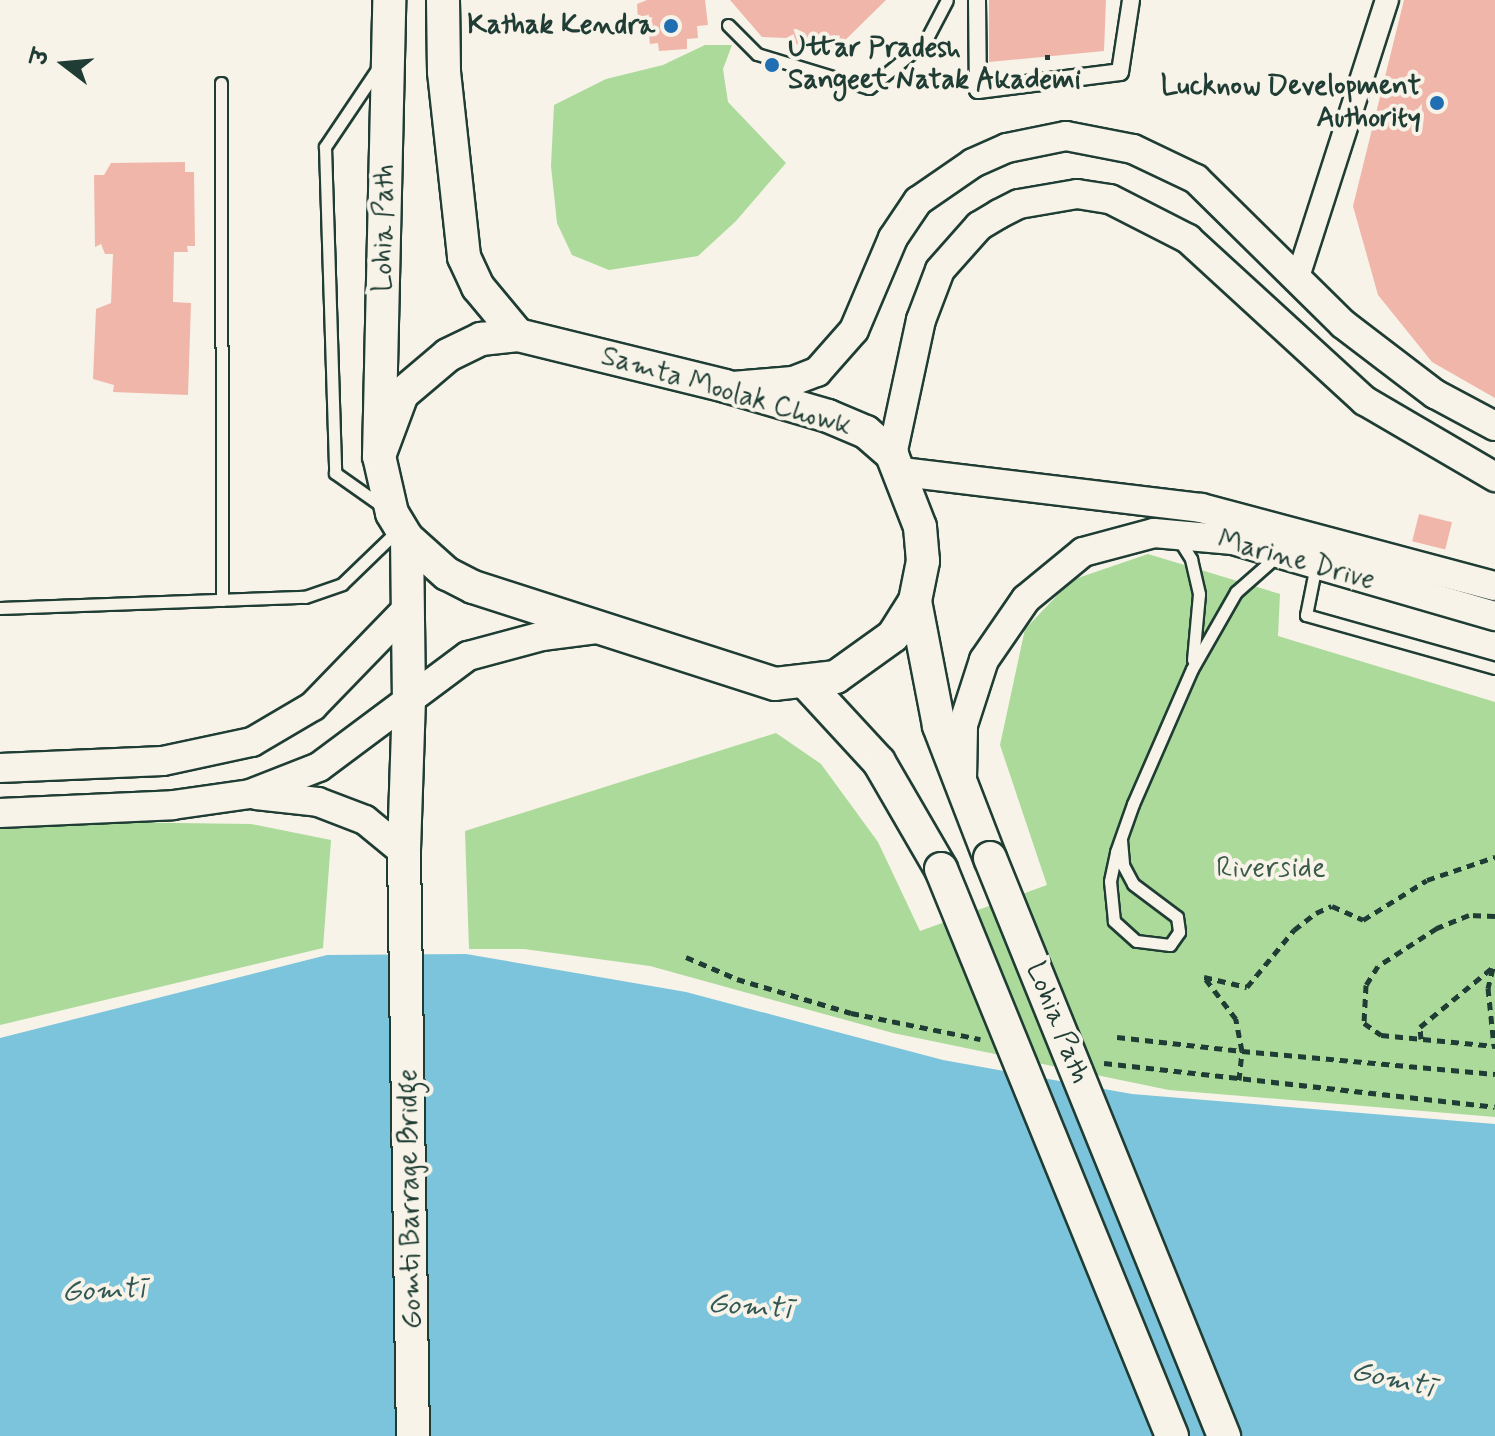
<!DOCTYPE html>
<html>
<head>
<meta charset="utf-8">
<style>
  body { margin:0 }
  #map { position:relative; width:1495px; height:1436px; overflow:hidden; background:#f7f3e8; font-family:Mynerve,"Playpen Sans Deva",sans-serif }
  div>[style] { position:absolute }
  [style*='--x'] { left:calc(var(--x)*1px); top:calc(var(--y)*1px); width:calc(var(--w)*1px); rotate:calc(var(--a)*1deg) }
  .green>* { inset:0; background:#abda9a }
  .water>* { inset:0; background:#7cc4dc }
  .building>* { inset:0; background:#f0b6a9; transform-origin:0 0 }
  .path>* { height:5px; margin-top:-2.5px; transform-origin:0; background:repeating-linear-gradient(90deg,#1f3d34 0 8px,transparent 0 14px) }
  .roads { filter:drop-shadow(2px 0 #1f3d34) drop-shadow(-2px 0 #1f3d34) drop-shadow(0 2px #1f3d34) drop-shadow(0 -2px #1f3d34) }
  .service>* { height:11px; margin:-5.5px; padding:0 5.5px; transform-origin:5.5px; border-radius:5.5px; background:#f7f3e8 }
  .pedestrian>* { height:16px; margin:-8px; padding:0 8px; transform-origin:8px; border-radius:8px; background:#f7f3e8 }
  .minor>* { height:22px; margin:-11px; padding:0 11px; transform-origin:11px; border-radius:11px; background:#f7f3e8 }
  .tertiary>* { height:28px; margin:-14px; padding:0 14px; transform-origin:14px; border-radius:14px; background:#f7f3e8 }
  .secondary>* { height:32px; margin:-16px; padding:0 16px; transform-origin:16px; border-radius:16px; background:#f7f3e8 }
  .bridges { filter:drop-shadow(2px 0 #1f3d34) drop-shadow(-2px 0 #1f3d34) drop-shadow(0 2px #1f3d34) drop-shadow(0 -2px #1f3d34) }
  .secondary-bridge>* { height:32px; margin:-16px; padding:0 16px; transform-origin:16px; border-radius:16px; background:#f7f3e8 }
  .dots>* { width:22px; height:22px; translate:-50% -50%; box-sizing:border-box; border:4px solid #f7f3e8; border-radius:50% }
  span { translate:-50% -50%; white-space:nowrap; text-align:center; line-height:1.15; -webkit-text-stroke:8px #f7f3e8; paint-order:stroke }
  .poi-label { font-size:28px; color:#1f3d34; font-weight:700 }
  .right { translate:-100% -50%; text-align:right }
  .left { translate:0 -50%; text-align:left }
  .street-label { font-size:28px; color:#1f3d34 }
  .park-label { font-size:28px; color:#3b5c48 }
  .water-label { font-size:30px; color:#325856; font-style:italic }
  .north { position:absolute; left:24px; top:24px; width:80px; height:80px; -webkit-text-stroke:6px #f7f3e8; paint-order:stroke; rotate:286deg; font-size:22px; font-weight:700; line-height:32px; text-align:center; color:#1f3d34 }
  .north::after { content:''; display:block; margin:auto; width:28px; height:36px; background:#1f3d34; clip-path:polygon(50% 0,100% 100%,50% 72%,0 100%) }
</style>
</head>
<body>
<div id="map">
  <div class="green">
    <i style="clip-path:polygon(705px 45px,732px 45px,723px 69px,728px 102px,786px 163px,736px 221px,698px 256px,609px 270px,572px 255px,557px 223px,551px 166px,554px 105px,606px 79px,663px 65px)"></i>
    <i style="clip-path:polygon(1148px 554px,1280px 594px,1278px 636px,1495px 702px,1495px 1117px,1169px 1090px,893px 1033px,650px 966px,524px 949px,469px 949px,465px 831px,776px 733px,821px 764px,878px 842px,920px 931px,1047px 885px,1000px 745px,1025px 629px,1072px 580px)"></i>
    <i style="clip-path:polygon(102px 822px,251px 824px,331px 840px,323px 948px,0 1025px,0 829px)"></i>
  </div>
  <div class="water">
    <i style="clip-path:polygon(466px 954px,686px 992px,943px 1060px,1132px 1094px,1495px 1124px,1495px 1436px,0 1436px,0 1038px,327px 955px)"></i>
  </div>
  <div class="building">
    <i style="clip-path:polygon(647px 0,705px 0,708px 25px,697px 26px,698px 38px,687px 39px,687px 49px,659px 51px,658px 43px,650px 44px,649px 35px,639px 36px,637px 4px)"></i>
    <i style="clip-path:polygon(730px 0,886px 0,834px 51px,823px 42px,809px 51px,786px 38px,762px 37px)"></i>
    <i style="clip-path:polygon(989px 0,1106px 0,1104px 51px,989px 62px)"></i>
    <i style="clip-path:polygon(1404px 0,1495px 0,1495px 398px,1432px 362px,1378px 295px,1353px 206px)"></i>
    <i style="clip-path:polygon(185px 162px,185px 172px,194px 172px,195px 246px,187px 246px,188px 252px,174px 252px,173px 302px,191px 303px,188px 395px,113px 392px,114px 385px,93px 379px,96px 309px,111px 303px,113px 254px,105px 254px,101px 244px,95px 247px,94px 175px,104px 175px,111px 163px)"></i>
    <i style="left:1419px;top:514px;width:34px;height:28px;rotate:14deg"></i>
  </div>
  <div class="path">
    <i style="--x:1045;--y:57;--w:5;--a:0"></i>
    <i style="--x:1495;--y:916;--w:26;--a:-178"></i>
    <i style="--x:1469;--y:915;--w:35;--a:158"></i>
    <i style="--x:1437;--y:928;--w:70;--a:147.2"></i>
    <i style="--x:1378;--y:966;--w:22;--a:122"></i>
    <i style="--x:1366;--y:985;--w:38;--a:93"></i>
    <i style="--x:1364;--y:1023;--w:21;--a:35"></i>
    <i style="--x:1381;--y:1035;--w:115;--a:5.5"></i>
    <i style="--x:686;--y:957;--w:56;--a:23.3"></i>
    <i style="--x:737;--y:979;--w:119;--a:16.6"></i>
    <i style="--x:851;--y:1013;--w:132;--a:11.4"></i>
    <i style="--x:1493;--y:968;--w:21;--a:104"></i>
    <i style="--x:1488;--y:988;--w:58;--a:84.1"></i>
    <i style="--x:1117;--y:1037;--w:126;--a:6.4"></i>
    <i style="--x:1242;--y:1051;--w:33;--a:-101"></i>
    <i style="--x:1236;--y:1019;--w:53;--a:-127.3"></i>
    <i style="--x:1204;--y:977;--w:44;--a:13.1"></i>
    <i style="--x:1247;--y:987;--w:74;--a:-50.5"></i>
    <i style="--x:1294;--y:930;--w:28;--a:-38"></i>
    <i style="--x:1316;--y:913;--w:17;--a:-24"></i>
    <i style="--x:1332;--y:906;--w:34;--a:24"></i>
    <i style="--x:1363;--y:920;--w:75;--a:-32"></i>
    <i style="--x:1427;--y:880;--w:72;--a:-18.7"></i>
    <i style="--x:1421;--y:1039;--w:12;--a:-95"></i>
    <i style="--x:1420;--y:1027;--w:94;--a:-39.4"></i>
    <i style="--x:1104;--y:1063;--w:393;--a:6.4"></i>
    <i style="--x:1239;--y:1080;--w:29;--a:-84"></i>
    <i style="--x:1242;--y:1051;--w:254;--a:5.2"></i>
  </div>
  <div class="roads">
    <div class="service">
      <i style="--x:728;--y:25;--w:41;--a:45"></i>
      <i style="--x:757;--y:54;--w:117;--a:16.9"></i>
      <i style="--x:869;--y:88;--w:72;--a:-39.4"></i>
      <i style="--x:925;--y:42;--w:47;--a:-62.4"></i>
      <i style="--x:378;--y:68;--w:95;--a:123.9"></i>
      <i style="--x:325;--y:147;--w:326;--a:88.2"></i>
      <i style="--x:335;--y:473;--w:57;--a:35.1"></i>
      <i style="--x:221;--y:83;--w:517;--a:89.89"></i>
      <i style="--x:1178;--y:538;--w:25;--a:58"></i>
      <i style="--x:1191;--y:559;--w:36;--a:77"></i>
      <i style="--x:1199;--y:594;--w:66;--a:95.2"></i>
      <i style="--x:1316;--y:565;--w:51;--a:101.3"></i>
      <i style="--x:1306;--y:615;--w:196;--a:15.7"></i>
      <i style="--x:0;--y:608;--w:305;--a:-2.1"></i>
      <i style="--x:305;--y:597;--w:39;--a:-19"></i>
      <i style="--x:342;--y:584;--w:79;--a:-44"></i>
      <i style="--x:1121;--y:840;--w:25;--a:85"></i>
      <i style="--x:1123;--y:865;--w:21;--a:62"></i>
      <i style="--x:1133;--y:884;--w:55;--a:36.9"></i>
      <i style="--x:1177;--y:917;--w:15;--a:82"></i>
      <i style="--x:1179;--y:932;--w:16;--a:125"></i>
      <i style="--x:1170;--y:945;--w:34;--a:-173"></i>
      <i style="--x:1136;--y:941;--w:30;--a:-138"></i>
      <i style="--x:1114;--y:921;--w:40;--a:-95.7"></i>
      <i style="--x:1110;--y:881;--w:30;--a:-78"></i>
      <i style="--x:1116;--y:852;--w:51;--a:-70.5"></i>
      <i style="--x:1133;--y:804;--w:147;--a:-66.4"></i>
      <i style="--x:1192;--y:669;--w:89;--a:-60.3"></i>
      <i style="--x:1236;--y:592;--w:55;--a:-41.3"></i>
    </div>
    <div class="pedestrian">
      <i style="--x:977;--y:0;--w:90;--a:89.4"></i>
      <i style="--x:978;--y:90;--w:143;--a:-7.2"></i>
      <i style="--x:1120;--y:72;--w:73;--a:-81.3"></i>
    </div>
    <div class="minor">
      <i style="--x:1298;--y:277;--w:291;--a:-72.2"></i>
    </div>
    <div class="tertiary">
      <i style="--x:733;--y:386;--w:60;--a:-4.8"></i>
      <i style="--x:793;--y:381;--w:26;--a:-21"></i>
      <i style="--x:817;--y:372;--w:56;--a:-48.6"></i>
      <i style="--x:854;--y:330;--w:100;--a:-67"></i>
      <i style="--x:893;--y:238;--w:45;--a:-56"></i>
      <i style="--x:918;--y:201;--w:67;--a:-34.6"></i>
      <i style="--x:973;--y:163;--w:37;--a:-24"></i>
      <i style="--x:1007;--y:148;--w:60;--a:-11.5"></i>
      <i style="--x:1066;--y:136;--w:68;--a:11"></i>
      <i style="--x:1133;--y:149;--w:70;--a:25.5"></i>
      <i style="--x:1196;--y:179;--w:206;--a:44.6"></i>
      <i style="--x:1343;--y:324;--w:116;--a:37.3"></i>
      <i style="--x:1435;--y:394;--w:68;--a:28.1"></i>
      <i style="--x:892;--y:455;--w:138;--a:-77.9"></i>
      <i style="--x:921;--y:320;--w:53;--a:-69.2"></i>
      <i style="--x:940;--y:270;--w:59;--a:-48.4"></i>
      <i style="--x:979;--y:226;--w:23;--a:-31"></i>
      <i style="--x:999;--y:214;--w:22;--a:-27"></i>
      <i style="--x:1019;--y:204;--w:59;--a:-9.8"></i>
      <i style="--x:1077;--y:194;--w:33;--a:9"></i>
      <i style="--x:1110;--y:199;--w:88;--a:27.1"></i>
      <i style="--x:1188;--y:239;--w:240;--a:42.5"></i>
      <i style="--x:1365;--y:401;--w:151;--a:30.3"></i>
      <i style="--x:903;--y:472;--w:300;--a:6.9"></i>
      <i style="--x:1201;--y:508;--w:304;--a:14.9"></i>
      <i style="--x:0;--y:768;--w:163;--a:-2.5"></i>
      <i style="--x:163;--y:761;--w:91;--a:-12.1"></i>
      <i style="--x:252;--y:742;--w:71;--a:-30.5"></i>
      <i style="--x:313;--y:706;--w:136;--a:-45.9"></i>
      <i style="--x:962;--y:779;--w:54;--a:-88.9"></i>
      <i style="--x:963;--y:725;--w:68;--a:-72.1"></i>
      <i style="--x:984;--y:660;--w:74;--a:-55.5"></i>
      <i style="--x:1026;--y:599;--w:74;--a:-39.5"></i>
      <i style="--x:1083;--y:552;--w:73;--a:-15"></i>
      <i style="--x:1154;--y:533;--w:79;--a:5.1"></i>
      <i style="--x:1233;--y:540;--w:273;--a:16.2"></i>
      <i style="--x:256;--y:795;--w:62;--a:6.4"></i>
      <i style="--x:318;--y:802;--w:50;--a:21"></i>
      <i style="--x:365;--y:820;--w:50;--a:39.4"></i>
      <i style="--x:0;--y:813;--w:173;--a:-2.6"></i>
      <i style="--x:173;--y:805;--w:78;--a:-8.1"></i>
      <i style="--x:250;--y:794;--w:74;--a:-21.4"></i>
      <i style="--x:319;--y:767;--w:186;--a:-36.7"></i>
      <i style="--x:468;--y:656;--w:77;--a:-15.1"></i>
      <i style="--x:542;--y:636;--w:55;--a:-7.3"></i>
    </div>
    <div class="secondary">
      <i style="--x:443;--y:0;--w:72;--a:89.2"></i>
      <i style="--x:444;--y:72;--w:186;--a:83.8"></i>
      <i style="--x:464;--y:257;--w:33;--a:65"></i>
      <i style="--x:478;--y:287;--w:62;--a:50.2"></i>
      <i style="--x:379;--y:456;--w:66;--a:-69.6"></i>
      <i style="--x:402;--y:394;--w:60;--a:-40.3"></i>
      <i style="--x:448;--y:355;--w:37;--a:-26"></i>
      <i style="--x:481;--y:339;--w:37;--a:-6"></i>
      <i style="--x:518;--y:335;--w:213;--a:13.8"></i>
      <i style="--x:725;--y:386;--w:107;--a:16.2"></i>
      <i style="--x:828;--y:416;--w:41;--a:22.8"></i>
      <i style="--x:866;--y:432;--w:35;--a:41"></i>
      <i style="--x:892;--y:455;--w:77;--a:68.7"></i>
      <i style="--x:920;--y:527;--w:34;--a:85"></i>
      <i style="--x:923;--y:561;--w:41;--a:101.3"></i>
      <i style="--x:915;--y:601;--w:41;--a:122.2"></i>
      <i style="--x:893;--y:636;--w:70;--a:144.3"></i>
      <i style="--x:836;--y:677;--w:61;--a:173.5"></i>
      <i style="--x:775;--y:684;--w:317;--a:-162.2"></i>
      <i style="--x:473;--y:587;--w:29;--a:-153"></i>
      <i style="--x:447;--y:574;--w:54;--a:-138"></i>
      <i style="--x:407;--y:538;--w:29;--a:-121"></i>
      <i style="--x:392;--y:513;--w:58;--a:-102.8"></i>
      <i style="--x:379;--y:456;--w:456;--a:-88.7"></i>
      <i style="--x:407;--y:538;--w:161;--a:89.3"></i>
      <i style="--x:409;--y:699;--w:153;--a:91.9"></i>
      <i style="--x:404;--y:852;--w:584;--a:89.12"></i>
      <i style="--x:915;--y:601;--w:127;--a:79.1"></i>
      <i style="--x:939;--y:726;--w:142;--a:68.9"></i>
      <i style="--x:807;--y:684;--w:106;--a:47.3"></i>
      <i style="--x:879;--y:762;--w:124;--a:59.9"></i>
    </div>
  </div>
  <div class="bridges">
    <div class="secondary-bridge">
      <i style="--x:990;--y:858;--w:624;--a:67.96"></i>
      <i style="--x:941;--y:869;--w:612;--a:67.83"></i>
    </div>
  </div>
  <div class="dots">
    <i style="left:671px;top:26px;background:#1f6fb2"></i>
    <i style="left:772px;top:65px;background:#1f6fb2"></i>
    <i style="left:1437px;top:103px;background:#1f6fb2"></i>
  </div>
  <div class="poi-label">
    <span class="right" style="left:655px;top:26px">Kathak Kendra</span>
    <span class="left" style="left:788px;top:65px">Uttar Pradesh<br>Sangeet Natak Akademi</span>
    <span class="right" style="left:1421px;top:103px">Lucknow Development<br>Authority</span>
  </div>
  <div class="street-label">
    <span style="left:385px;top:228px;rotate:-89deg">Lohia Path</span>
    <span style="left:726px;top:392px;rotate:16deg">Samta Moolak Chowk</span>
    <span style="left:1296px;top:561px;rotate:15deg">Marine Drive</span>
    <span style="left:1057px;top:1023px;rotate:68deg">Lohia Path</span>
    <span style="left:411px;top:1199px;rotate:-91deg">Gomti Barrage Bridge</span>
  </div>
  <div class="park-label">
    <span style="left:1271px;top:869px">Riverside</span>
  </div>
  <div class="water-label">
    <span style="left:104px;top:1291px;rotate:-3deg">Gomtī</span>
    <span style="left:750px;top:1307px;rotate:4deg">Gomtī</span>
    <span style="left:1393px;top:1380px;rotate:12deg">Gomtī</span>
  </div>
  <div class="north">उ</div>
</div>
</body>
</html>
